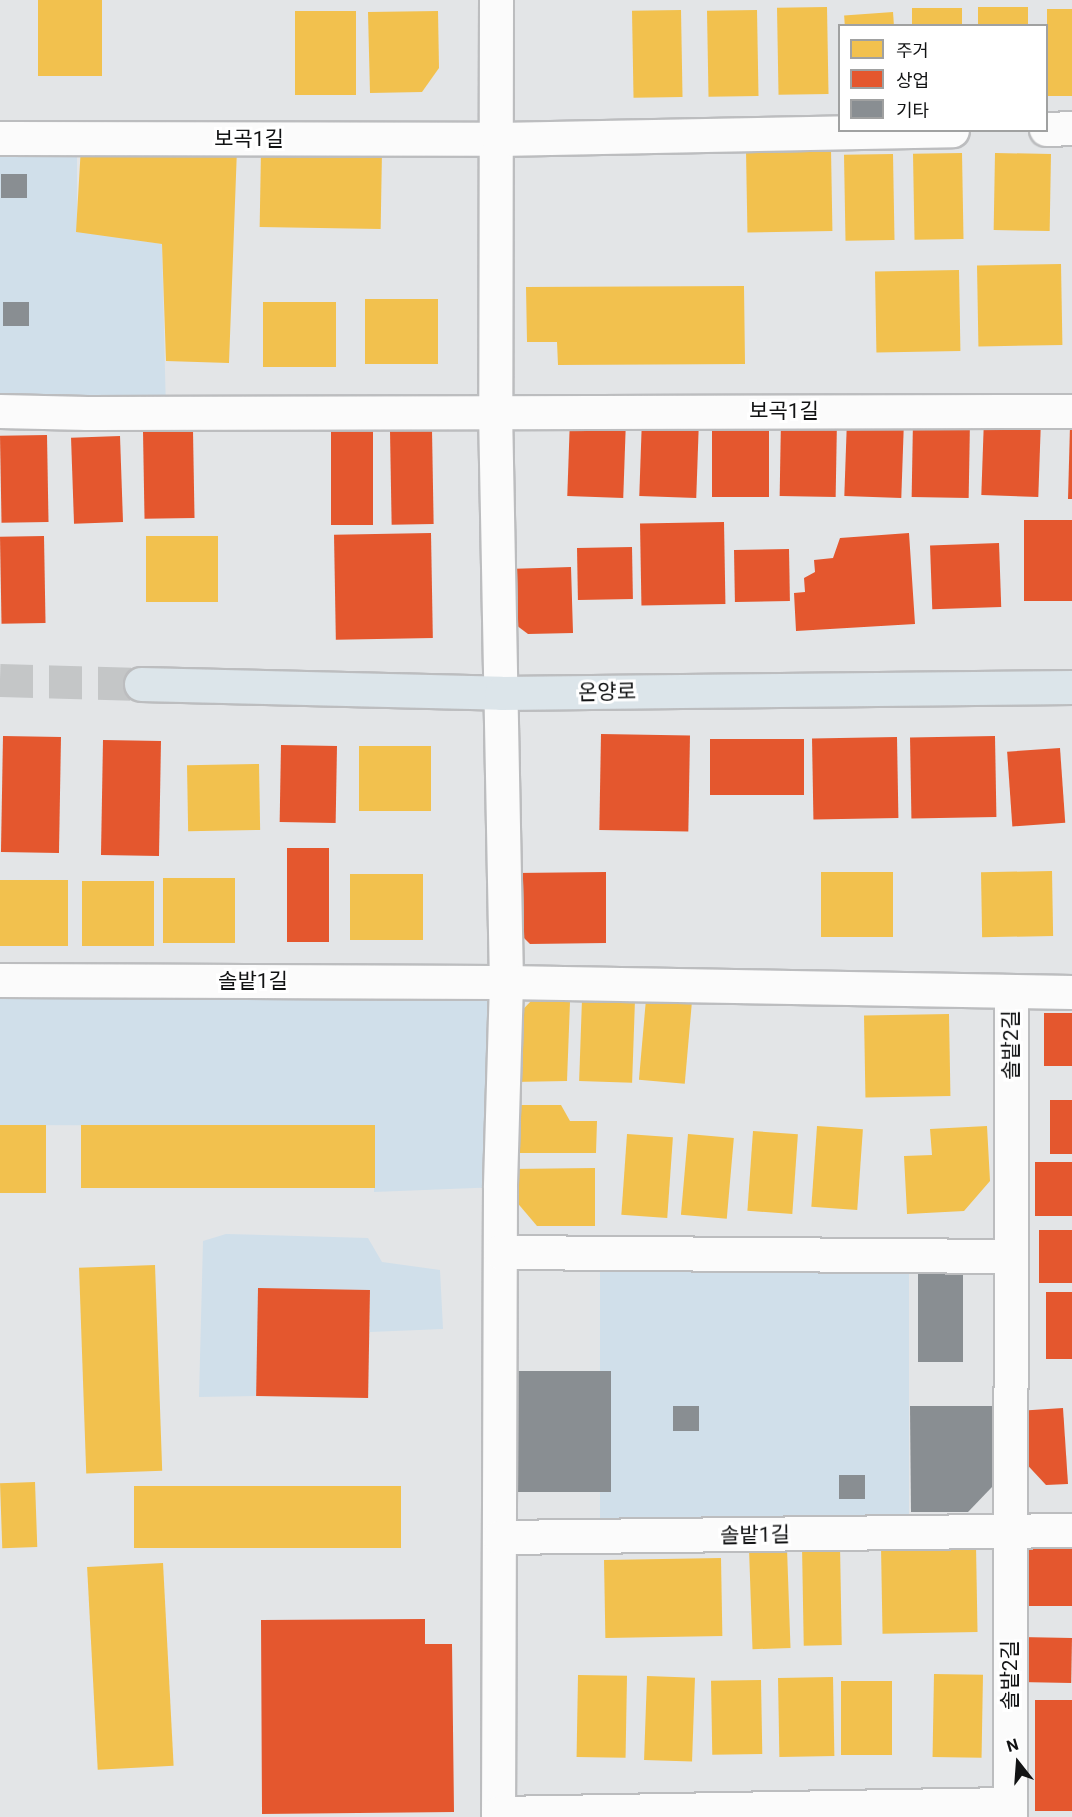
<!DOCTYPE html>
<html>
<head>
<meta charset="utf-8">
<style>
  body { margin:0 }
  #map { position:relative; width:1072px; height:1817px; overflow:hidden; background:#e3e5e7; font-family:Roboto,"Noto Sans KR",sans-serif }
  div>[style] { position:absolute }
  [style*='--x'] { left:calc(var(--x)*1px); top:calc(var(--y)*1px); width:calc(var(--w)*1px); rotate:calc(var(--a)*1deg) }
  .green>* { inset:0; background:#d0dfea; transform-origin:0 0 }
  .homes>* { inset:0; background:#f2c14e; transform-origin:0 0 }
  .shops>* { inset:0; background:#e4572e; transform-origin:0 0 }
  .building>* { inset:0; background:#898e92; transform-origin:0 0 }
  .major-tunnel>* { height:33px; margin-top:-16.5px; transform-origin:0; background:repeating-linear-gradient(90deg,#c4c6c7 0 33px,transparent 0 49px) }
  .roads { filter:drop-shadow(2px 0 #bcbdbf) drop-shadow(-2px 0 #bcbdbf) drop-shadow(0 2px #bcbdbf) drop-shadow(0 -2px #bcbdbf) }
  .minor>* { height:33px; margin:-16.5px; padding:0 16.5px; transform-origin:16.5px; border-radius:16.5px; background:#fbfbfb }
  .major>* { height:33px; margin:-16.5px; padding:0 16.5px; transform-origin:16.5px; border-radius:16.5px; background:#dce5ea }
  span { translate:-50% -50%; white-space:nowrap; text-align:center; line-height:1.15; -webkit-text-stroke:6px #fff; paint-order:stroke }
  .street-label { font-size:21px; color:#121314 }
  .legend { position:absolute; left:838px; top:24px; width:210px; height:108px; box-sizing:border-box; background:#fff; border:2px solid #a0a1a1; margin:0; padding:8px 10px; list-style:none; font-size:18px; color:#121314 }
  .legend li { display:flex; align-items:center; gap:12px; height:30px }
  .legend b { width:30px; border:2px solid #a0a1a1 }
  .north { position:absolute; left:988px; top:1733px; width:60px; height:60px; -webkit-text-stroke:4px #fff; paint-order:stroke; rotate:343deg; font-size:16px; font-weight:700; line-height:24px; text-align:center; color:#121314 }
  .north::after { content:''; display:block; margin:auto; width:21px; height:27px; background:#121314; clip-path:polygon(50% 0,100% 100%,50% 72%,0 100%) }
</style>
</head>
<body>
<div id="map">
  <div class="green">
    <i style="clip-path:polygon(0 138px,77px 138px,77px 231px,162px 244px,166px 412px,0 410px)"></i>
    <i style="clip-path:polygon(0 980px,506px 982px,500px 1187px,374px 1192px,374px 1126px,0 1125px)"></i>
    <i style="clip-path:polygon(226px 1234px,368px 1238px,382px 1262px,440px 1270px,443px 1329px,370px 1332px,370px 1290px,259px 1288px,256px 1396px,199px 1397px,203px 1241px)"></i>
    <i style="left:600px;top:1253px;width:309px;height:284px"></i>
  </div>
  <div class="homes">
    <i style="left:38px;top:0;width:64px;height:76px"></i>
    <i style="left:827px;top:7px;width:87px;height:50px;rotate:89deg"></i>
    <i style="left:1028px;top:7px;width:19px;height:50px;rotate:90deg"></i>
    <i style="left:962px;top:8px;width:18px;height:50px;rotate:90deg"></i>
    <i style="left:1072px;top:9px;width:87px;height:25px;rotate:90deg"></i>
    <i style="left:681px;top:10px;width:87px;height:49px;rotate:89deg"></i>
    <i style="left:757px;top:10px;width:86px;height:50px;rotate:89deg"></i>
    <i style="left:295px;top:11px;width:61px;height:84px"></i>
    <i style="clip-path:polygon(438px 11px,439px 68px,422px 92px,370px 93px,368px 12px)"></i>
    <i style="left:893px;top:12px;width:14px;height:49px;rotate:86deg"></i>
    <i style="clip-path:polygon(81px 146px,237px 149px,229px 363px,166px 361px,162px 244px,76px 232px)"></i>
    <i style="left:831px;top:149px;width:82px;height:85px;rotate:89deg"></i>
    <i style="left:261px;top:150px;width:121px;height:77px;rotate:1deg"></i>
    <i style="left:962px;top:153px;width:86px;height:49px;rotate:89deg"></i>
    <i style="left:995px;top:153px;width:56px;height:77px;rotate:1deg"></i>
    <i style="left:893px;top:154px;width:86px;height:49px;rotate:89deg"></i>
    <i style="left:1061px;top:264px;width:81px;height:84px;rotate:89deg"></i>
    <i style="left:959px;top:270px;width:81px;height:84px;rotate:89deg"></i>
    <i style="clip-path:polygon(744px 286px,745px 364px,558px 365px,557px 342px,527px 342px,526px 287px)"></i>
    <i style="left:438px;top:299px;width:65px;height:73px;rotate:90deg"></i>
    <i style="left:336px;top:302px;width:65px;height:73px;rotate:90deg"></i>
    <i style="left:146px;top:536px;width:72px;height:66px"></i>
    <i style="left:431px;top:746px;width:65px;height:72px;rotate:90deg"></i>
    <i style="left:259px;top:764px;width:66px;height:72px;rotate:89deg"></i>
    <i style="left:1052px;top:871px;width:65px;height:71px;rotate:89deg"></i>
    <i style="left:893px;top:872px;width:65px;height:72px;rotate:90deg"></i>
    <i style="left:350px;top:874px;width:73px;height:66px"></i>
    <i style="left:235px;top:878px;width:65px;height:72px;rotate:90deg"></i>
    <i style="left:0;top:880px;width:68px;height:66px"></i>
    <i style="left:82px;top:881px;width:72px;height:65px"></i>
    <i style="left:582px;top:999px;width:53px;height:82px;rotate:2deg"></i>
    <i style="left:646px;top:999px;width:46px;height:81px;rotate:5deg"></i>
    <i style="clip-path:polygon(531px 1001px,570px 1002px,567px 1081px,512px 1082px,513px 1020px)"></i>
    <i style="left:949px;top:1014px;width:82px;height:85px;rotate:89deg"></i>
    <i style="clip-path:polygon(509px 1105px,561px 1105px,570px 1121px,597px 1121px,596px 1153px,509px 1153px)"></i>
    <i style="left:0;top:1125px;width:46px;height:68px"></i>
    <i style="left:81px;top:1125px;width:294px;height:63px"></i>
    <i style="left:817px;top:1126px;width:46px;height:81px;rotate:4deg"></i>
    <i style="clip-path:polygon(987px 1126px,990px 1181px,964px 1211px,907px 1214px,904px 1156px,932px 1155px,930px 1129px)"></i>
    <i style="left:753px;top:1131px;width:45px;height:80px;rotate:4deg"></i>
    <i style="left:627px;top:1134px;width:46px;height:81px;rotate:4deg"></i>
    <i style="left:688px;top:1134px;width:46px;height:81px;rotate:5deg"></i>
    <i style="clip-path:polygon(595px 1168px,595px 1226px,537px 1226px,509px 1193px,509px 1169px)"></i>
    <i style="left:155px;top:1265px;width:206px;height:76px;rotate:88deg"></i>
    <i style="left:35px;top:1482px;width:65px;height:35px;rotate:88deg"></i>
    <i style="left:134px;top:1486px;width:267px;height:62px"></i>
    <i style="left:840px;top:1545px;width:100px;height:38px;rotate:89deg"></i>
    <i style="left:976px;top:1545px;width:87px;height:95px;rotate:89deg"></i>
    <i style="left:787px;top:1548px;width:100px;height:38px;rotate:88deg"></i>
    <i style="left:721px;top:1558px;width:78px;height:117px;rotate:89deg"></i>
    <i style="left:163px;top:1563px;width:203px;height:76px;rotate:87deg"></i>
    <i style="left:934px;top:1674px;width:49px;height:83px;rotate:1deg"></i>
    <i style="left:578px;top:1675px;width:49px;height:82px;rotate:1deg"></i>
    <i style="left:647px;top:1676px;width:48px;height:84px;rotate:2deg"></i>
    <i style="left:833px;top:1677px;width:79px;height:55px;rotate:89deg"></i>
    <i style="left:761px;top:1680px;width:74px;height:50px;rotate:89deg"></i>
    <i style="left:892px;top:1681px;width:74px;height:51px;rotate:90deg"></i>
  </div>
  <div class="shops">
    <i style="left:570px;top:418px;width:56px;height:78px;rotate:2deg"></i>
    <i style="left:642px;top:418px;width:57px;height:78px;rotate:2deg"></i>
    <i style="left:984px;top:418px;width:57px;height:77px;rotate:2deg"></i>
    <i style="left:781px;top:419px;width:56px;height:77px;rotate:1deg"></i>
    <i style="left:847px;top:419px;width:57px;height:77px;rotate:2deg"></i>
    <i style="left:712px;top:420px;width:57px;height:77px"></i>
    <i style="left:913px;top:420px;width:57px;height:77px;rotate:1deg"></i>
    <i style="clip-path:polygon(1070px 426px,1072px 426px,1072px 499px,1068px 499px)"></i>
    <i style="left:432px;top:430px;width:94px;height:42px;rotate:89deg"></i>
    <i style="left:193px;top:431px;width:87px;height:50px;rotate:89deg"></i>
    <i style="left:331px;top:431px;width:42px;height:94px"></i>
    <i style="left:47px;top:435px;width:87px;height:47px;rotate:89deg"></i>
    <i style="left:120px;top:436px;width:86px;height:49px;rotate:88deg"></i>
    <i style="left:1072px;top:520px;width:81px;height:48px;rotate:90deg"></i>
    <i style="left:724px;top:522px;width:82px;height:84px;rotate:89deg"></i>
    <i style="left:431px;top:533px;width:105px;height:97px;rotate:89deg"></i>
    <i style="clip-path:polygon(909px 533px,915px 624px,796px 631px,794px 593px,805px 592px,804px 578px,815px 572px,814px 560px,833px 558px,840px 538px)"></i>
    <i style="left:44px;top:536px;width:87px;height:44px;rotate:89deg"></i>
    <i style="left:999px;top:543px;width:64px;height:69px;rotate:88deg"></i>
    <i style="left:632px;top:547px;width:52px;height:55px;rotate:89deg"></i>
    <i style="left:789px;top:549px;width:52px;height:55px;rotate:89deg"></i>
    <i style="clip-path:polygon(571px 567px,573px 633px,528px 634px,508px 619px,507px 569px)"></i>
    <i style="left:601px;top:734px;width:89px;height:96px;rotate:1deg"></i>
    <i style="left:3px;top:736px;width:58px;height:116px;rotate:1deg"></i>
    <i style="left:995px;top:736px;width:81px;height:85px;rotate:89deg"></i>
    <i style="left:897px;top:737px;width:81px;height:85px;rotate:89deg"></i>
    <i style="left:804px;top:739px;width:56px;height:94px;rotate:90deg"></i>
    <i style="left:103px;top:740px;width:58px;height:115px;rotate:1deg"></i>
    <i style="left:281px;top:745px;width:56px;height:77px;rotate:1deg"></i>
    <i style="left:1060px;top:748px;width:75px;height:53px;rotate:86deg"></i>
    <i style="left:287px;top:848px;width:42px;height:94px"></i>
    <i style="clip-path:polygon(606px 872px,606px 943px,530px 944px,516px 930px,515px 873px)"></i>
    <i style="left:1072px;top:1013px;width:53px;height:28px;rotate:90deg"></i>
    <i style="left:1072px;top:1100px;width:54px;height:22px;rotate:90deg"></i>
    <i style="left:1072px;top:1162px;width:54px;height:37px;rotate:90deg"></i>
    <i style="left:1039px;top:1230px;width:33px;height:53px"></i>
    <i style="left:258px;top:1288px;width:112px;height:108px;rotate:1deg"></i>
    <i style="left:1072px;top:1292px;width:67px;height:26px;rotate:90deg"></i>
    <i style="clip-path:polygon(1063px 1408px,1068px 1484px,1046px 1485px,1019px 1456px,1017px 1411px)"></i>
    <i style="left:1072px;top:1546px;width:60px;height:51px;rotate:90deg"></i>
    <i style="clip-path:polygon(425px 1619px,425px 1644px,452px 1644px,454px 1812px,262px 1814px,261px 1620px)"></i>
    <i style="left:1020px;top:1637px;width:52px;height:45px;rotate:1deg"></i>
    <i style="left:1035px;top:1700px;width:37px;height:111px"></i>
  </div>
  <div class="building">
    <i style="left:1px;top:174px;width:26px;height:24px"></i>
    <i style="left:3px;top:302px;width:26px;height:24px"></i>
    <i style="left:918px;top:1270px;width:45px;height:92px"></i>
    <i style="left:511px;top:1371px;width:100px;height:121px"></i>
    <i style="left:699px;top:1406px;width:25px;height:26px;rotate:90deg"></i>
    <i style="clip-path:polygon(910px 1406px,992px 1406px,992px 1487px,968px 1512px,911px 1512px)"></i>
    <i style="left:839px;top:1475px;width:26px;height:24px"></i>
  </div>
  <div class="major-tunnel">
    <i style="--x:0;--y:680;--w:141;--a:1.6"></i>
  </div>
  <div class="roads">
    <div class="minor">
      <i style="--x:496;--y:0;--w:410;--a:90.1"></i>
      <i style="--x:495;--y:410;--w:572;--a:88.9"></i>
      <i style="--x:506;--y:982;--w:205;--a:91.7"></i>
      <i style="--x:500;--y:1187;--w:630;--a:90.18"></i>
      <i style="--x:1046;--y:129;--w:26;--a:-2"></i>
      <i style="--x:0;--y:138;--w:498;--a:0.1"></i>
      <i style="--x:498;--y:139;--w:454;--a:-1.1"></i>
      <i style="--x:0;--y:411;--w:87;--a:1.3"></i>
      <i style="--x:87;--y:413;--w:985;--a:-0.12"></i>
      <i style="--x:0;--y:980;--w:506;--a:0.23"></i>
      <i style="--x:506;--y:982;--w:566;--a:1.01"></i>
      <i style="--x:500;--y:1252;--w:511;--a:0.45"></i>
      <i style="--x:499;--y:1537;--w:573;--a:-0.7"></i>
      <i style="--x:498;--y:1813;--w:512;--a:-1.01"></i>
      <i style="--x:1010;--y:1817;--w:826;--a:-89.93"></i>
    </div>
    <div class="major">
      <i style="--x:141;--y:684;--w:360;--a:1.4"></i>
      <i style="--x:501;--y:693;--w:571;--a:-0.6"></i>
    </div>
  </div>
  <div class="street-label">
    <span style="left:249px;top:139px">보곡1길</span>
    <span style="left:784px;top:411px">보곡1길</span>
    <span style="left:607px;top:692px;rotate:-1deg">온양로</span>
    <span style="left:253px;top:981px">솔밭1길</span>
    <span style="left:1011px;top:1045px;rotate:-90deg">솔밭2길</span>
    <span style="left:755px;top:1535px;rotate:-1deg">솔밭1길</span>
    <span style="left:1010px;top:1675px;rotate:-90deg">솔밭2길</span>
  </div>
  <ul class="legend">
  <li><b style="height:16px;background:#f2c14e"></b>주거</li>
  <li><b style="height:16px;background:#e4572e"></b>상업</li>
  <li><b style="height:16px;background:#898e92"></b>기타</li>
  </ul>
  <div class="north">N</div>
</div>
</body>
</html>
